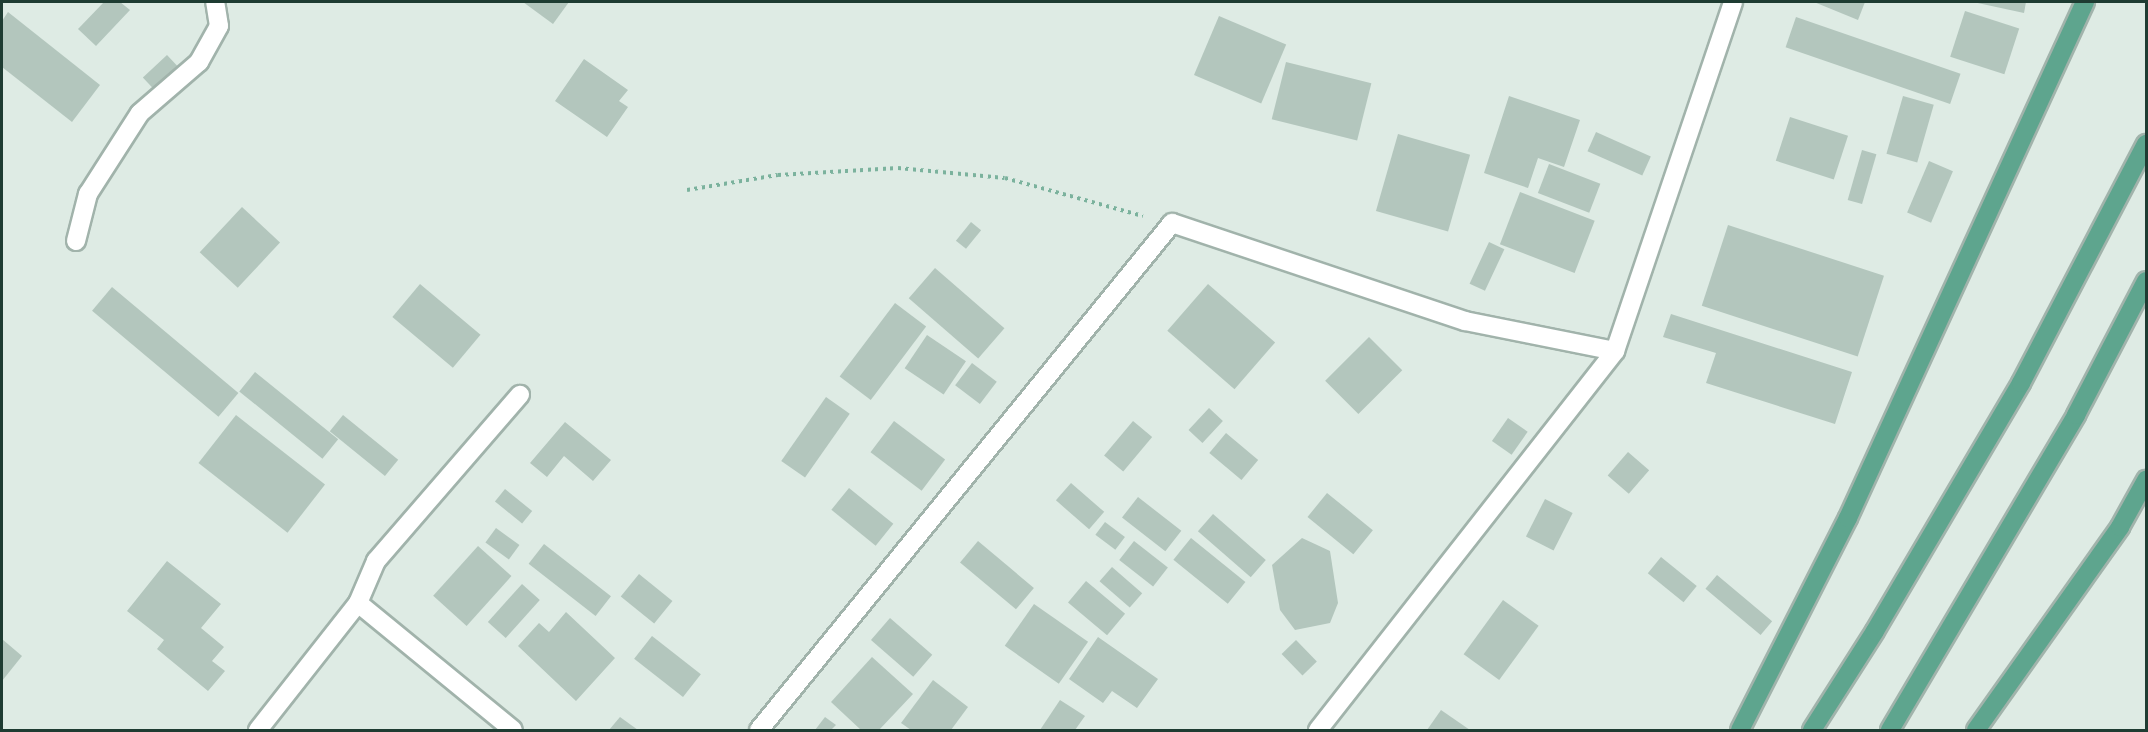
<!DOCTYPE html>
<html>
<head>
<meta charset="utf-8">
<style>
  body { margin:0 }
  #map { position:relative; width:2148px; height:732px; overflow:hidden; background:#deebe4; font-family:Lato,sans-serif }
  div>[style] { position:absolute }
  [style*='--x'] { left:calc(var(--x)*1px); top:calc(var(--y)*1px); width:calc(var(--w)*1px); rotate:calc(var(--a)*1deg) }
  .building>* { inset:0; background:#b3c6bd; transform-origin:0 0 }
  .path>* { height:4px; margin-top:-2px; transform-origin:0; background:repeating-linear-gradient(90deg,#7bb29d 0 3px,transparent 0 7.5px) }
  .roads { filter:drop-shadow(2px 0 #a1b3ab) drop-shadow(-2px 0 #a1b3ab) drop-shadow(0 2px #a1b3ab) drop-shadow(0 -2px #a1b3ab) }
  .lane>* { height:18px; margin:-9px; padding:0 9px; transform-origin:9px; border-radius:9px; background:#fff }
  .street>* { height:18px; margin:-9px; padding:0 9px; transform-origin:9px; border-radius:9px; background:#fff }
  .primary>* { height:18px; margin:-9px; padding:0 9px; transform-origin:9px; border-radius:9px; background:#5ea58e }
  span { translate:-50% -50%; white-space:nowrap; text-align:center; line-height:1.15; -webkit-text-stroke:5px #eff8f2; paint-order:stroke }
  .frame { position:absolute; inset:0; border:3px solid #1e3c32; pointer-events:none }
</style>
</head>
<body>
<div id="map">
  <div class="building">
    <i style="clip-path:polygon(104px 2px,120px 2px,130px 10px,96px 46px,78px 29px)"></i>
    <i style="clip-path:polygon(523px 2px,569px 2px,553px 24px)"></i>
    <i style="clip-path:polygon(1814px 2px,1865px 2px,1858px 20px)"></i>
    <i style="clip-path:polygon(1973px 2px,2026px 2px,2024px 13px)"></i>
    <i style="left:1965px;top:11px;width:57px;height:48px;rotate:18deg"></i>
    <i style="clip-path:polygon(8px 12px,100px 85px,72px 122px,2px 67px,2px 21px)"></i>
    <i style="left:1219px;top:16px;width:73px;height:64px;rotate:23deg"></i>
    <i style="left:1796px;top:17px;width:174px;height:32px;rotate:19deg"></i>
    <i style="left:167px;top:55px;width:23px;height:33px;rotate:47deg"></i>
    <i style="clip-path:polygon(584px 59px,628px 90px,619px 101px,628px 107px,607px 137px,555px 101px)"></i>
    <i style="left:1286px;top:62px;width:88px;height:59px;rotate:14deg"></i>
    <i style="clip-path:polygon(1509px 96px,1580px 120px,1564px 167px,1538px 158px,1528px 188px,1484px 173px)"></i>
    <i style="left:1903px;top:96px;width:32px;height:60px;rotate:16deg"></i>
    <i style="left:1790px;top:117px;width:61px;height:46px;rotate:18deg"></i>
    <i style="left:1596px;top:132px;width:60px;height:21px;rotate:24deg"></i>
    <i style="left:1398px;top:134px;width:75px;height:80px;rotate:16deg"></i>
    <i style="left:1862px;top:150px;width:15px;height:52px;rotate:16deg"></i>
    <i style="left:1929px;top:161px;width:26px;height:56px;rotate:23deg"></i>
    <i style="left:1549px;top:164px;width:55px;height:31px;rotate:21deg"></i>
    <i style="left:1520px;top:192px;width:80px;height:56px;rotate:21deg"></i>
    <i style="left:242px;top:207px;width:52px;height:62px;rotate:43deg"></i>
    <i style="left:971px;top:222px;width:13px;height:24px;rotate:39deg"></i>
    <i style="left:1728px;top:225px;width:164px;height:85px;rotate:18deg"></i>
    <i style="left:1489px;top:242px;width:17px;height:46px;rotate:25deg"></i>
    <i style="left:935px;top:268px;width:92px;height:40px;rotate:41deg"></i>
    <i style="left:420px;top:284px;width:79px;height:43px;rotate:40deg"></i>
    <i style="left:1208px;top:284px;width:89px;height:62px;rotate:41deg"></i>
    <i style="left:112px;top:287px;width:165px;height:31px;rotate:40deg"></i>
    <i style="left:895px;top:303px;width:39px;height:92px;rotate:37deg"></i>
    <i style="clip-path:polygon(1671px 314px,1852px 372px,1835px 424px,1706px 383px,1716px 353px,1663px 337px)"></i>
    <i style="left:927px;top:335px;width:47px;height:40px;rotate:34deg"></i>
    <i style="left:1369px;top:337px;width:47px;height:62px;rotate:45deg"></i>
    <i style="left:972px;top:363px;width:31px;height:28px;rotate:37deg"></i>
    <i style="left:255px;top:372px;width:107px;height:25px;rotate:39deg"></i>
    <i style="left:826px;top:397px;width:29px;height:78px;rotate:35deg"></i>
    <i style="left:1209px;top:408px;width:19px;height:30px;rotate:43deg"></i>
    <i style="left:236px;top:415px;width:113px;height:61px;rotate:38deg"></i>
    <i style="left:343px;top:415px;width:71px;height:21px;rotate:39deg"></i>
    <i style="left:1508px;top:418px;width:24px;height:28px;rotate:35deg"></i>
    <i style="left:894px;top:421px;width:64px;height:39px;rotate:37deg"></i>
    <i style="left:1133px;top:421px;width:25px;height:45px;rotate:40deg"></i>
    <i style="clip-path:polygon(565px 422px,611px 460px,593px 481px,564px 456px,547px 477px,530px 463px)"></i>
    <i style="left:1226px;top:433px;width:42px;height:26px;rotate:40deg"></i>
    <i style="left:1628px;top:452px;width:28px;height:31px;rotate:41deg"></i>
    <i style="left:1071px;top:483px;width:44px;height:23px;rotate:41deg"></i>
    <i style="left:849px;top:488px;width:57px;height:28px;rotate:39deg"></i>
    <i style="left:505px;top:489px;width:35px;height:16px;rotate:39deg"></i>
    <i style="left:1327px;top:493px;width:59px;height:31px;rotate:39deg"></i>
    <i style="left:1138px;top:497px;width:55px;height:26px;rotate:38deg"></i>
    <i style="left:1545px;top:499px;width:31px;height:42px;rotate:27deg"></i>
    <i style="left:1213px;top:514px;width:70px;height:23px;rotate:41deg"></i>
    <i style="left:1105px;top:522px;width:25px;height:16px;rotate:37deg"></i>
    <i style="left:496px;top:528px;width:29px;height:18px;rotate:36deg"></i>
    <i style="left:1191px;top:538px;width:70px;height:28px;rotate:39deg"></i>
    <i style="clip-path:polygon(1302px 538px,1330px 551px,1338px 603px,1330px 623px,1295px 630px,1280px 610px,1272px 565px)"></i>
    <i style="left:978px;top:541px;width:73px;height:28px;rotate:40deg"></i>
    <i style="left:1134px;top:541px;width:43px;height:24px;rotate:38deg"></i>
    <i style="left:544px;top:544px;width:85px;height:25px;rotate:38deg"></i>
    <i style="left:478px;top:546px;width:45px;height:67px;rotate:42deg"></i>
    <i style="left:1661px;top:557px;width:46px;height:21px;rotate:39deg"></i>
    <i style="clip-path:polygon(167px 561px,221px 604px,201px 628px,224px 647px,212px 661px,225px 671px,208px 691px,157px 649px,164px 640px,127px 611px)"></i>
    <i style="left:1112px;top:567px;width:40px;height:19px;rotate:41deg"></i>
    <i style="left:639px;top:574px;width:43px;height:29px;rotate:39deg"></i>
    <i style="left:1717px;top:575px;width:72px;height:18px;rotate:40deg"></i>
    <i style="left:1086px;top:581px;width:51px;height:28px;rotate:40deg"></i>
    <i style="left:522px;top:584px;width:24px;height:51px;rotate:42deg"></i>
    <i style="left:1503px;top:600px;width:44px;height:67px;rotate:36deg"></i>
    <i style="left:1034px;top:604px;width:66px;height:51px;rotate:35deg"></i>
    <i style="clip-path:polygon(566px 612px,615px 658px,576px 701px,518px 646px,539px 623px,549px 632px)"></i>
    <i style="left:890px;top:618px;width:56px;height:29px;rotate:41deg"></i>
    <i style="left:652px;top:636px;width:62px;height:29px;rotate:38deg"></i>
    <i style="clip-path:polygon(1098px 637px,1158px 679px,1137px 708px,1112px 691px,1103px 703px,1069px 679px)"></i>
    <i style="clip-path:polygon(2px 639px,22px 656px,2px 681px)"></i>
    <i style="left:1296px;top:640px;width:30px;height:20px;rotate:46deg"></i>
    <i style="clip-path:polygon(872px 657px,913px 694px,879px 730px,861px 730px,831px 702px)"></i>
    <i style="clip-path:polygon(933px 680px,968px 707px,951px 730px,911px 730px,901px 723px)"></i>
    <i style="clip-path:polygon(1060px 700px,1085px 716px,1075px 730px,1040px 730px)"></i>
    <i style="clip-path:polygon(1441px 710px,1470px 730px,1427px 730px)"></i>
    <i style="clip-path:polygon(620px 717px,638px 730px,609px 730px)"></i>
    <i style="clip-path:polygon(825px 717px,836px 725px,831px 730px,815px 730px)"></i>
  </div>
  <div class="path">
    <i style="--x:687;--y:190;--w:92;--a:-9.4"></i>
    <i style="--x:778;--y:175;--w:120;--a:-3.3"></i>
    <i style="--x:898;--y:168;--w:107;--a:5.3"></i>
    <i style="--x:1005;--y:178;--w:143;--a:15.4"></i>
  </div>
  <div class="roads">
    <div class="lane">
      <i style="--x:358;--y:603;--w:46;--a:-66.8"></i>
      <i style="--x:376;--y:561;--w:220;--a:-49.1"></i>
    </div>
    <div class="street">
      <i style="--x:76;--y:241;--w:49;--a:-75.7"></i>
      <i style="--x:88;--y:194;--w:96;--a:-57.3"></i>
      <i style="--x:140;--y:113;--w:78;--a:-40.8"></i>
      <i style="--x:199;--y:62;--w:41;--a:-60.9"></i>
      <i style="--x:219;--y:26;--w:24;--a:-99"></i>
      <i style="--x:258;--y:730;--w:162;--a:-51.8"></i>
      <i style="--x:358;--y:603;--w:200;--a:39.3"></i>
      <i style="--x:759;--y:730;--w:654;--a:-50.83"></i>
      <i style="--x:1172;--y:223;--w:309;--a:18.5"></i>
      <i style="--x:1465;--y:321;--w:153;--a:11.3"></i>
      <i style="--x:1318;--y:730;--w:482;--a:-51.9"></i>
      <i style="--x:1615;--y:351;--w:368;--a:-71.3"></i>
    </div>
    <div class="primary">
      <i style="--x:1740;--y:730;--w:238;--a:-63"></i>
      <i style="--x:1848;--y:518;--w:568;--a:-65.33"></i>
      <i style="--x:1812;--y:730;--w:117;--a:-57.5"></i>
      <i style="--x:1875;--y:631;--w:288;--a:-59.5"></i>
      <i style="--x:2021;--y:383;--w:270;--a:-62.4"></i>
      <i style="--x:1890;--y:730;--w:366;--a:-59.4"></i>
      <i style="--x:2076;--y:415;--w:151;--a:-62.4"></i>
      <i style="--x:1976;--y:730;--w:249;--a:-54.6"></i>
      <i style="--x:2120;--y:527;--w:54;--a:-61"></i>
    </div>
  </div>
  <div class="frame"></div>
</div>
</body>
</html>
